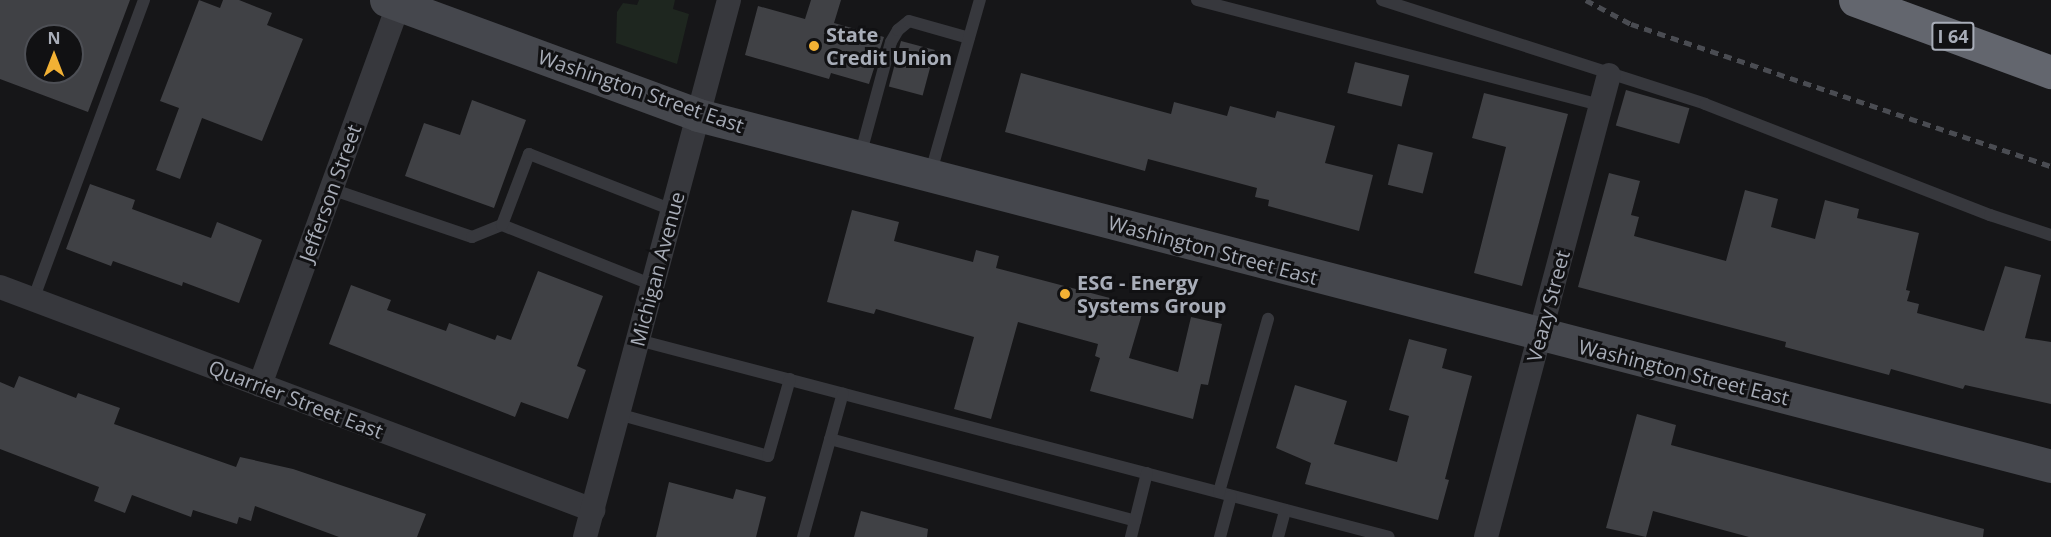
<!DOCTYPE html>
<html>
<head>
<meta charset="utf-8">
<style>
  body { margin:0 }
  #map { position:relative; width:2051px; height:537px; overflow:hidden; background:#161618; font-family:"Open Sans",sans-serif }
  div>[style] { position:absolute }
  [style*='--x'] { left:calc(var(--x)*1px); top:calc(var(--y)*1px); width:calc(var(--w)*1px); rotate:calc(var(--a)*1deg) }
  .green>* { inset:0; background:#1e261f }
  .building>* { inset:0; background:#404145; transform-origin:0 0 }
  .lane>* { height:12px; margin:-6px; padding:0 6px; transform-origin:6px; border-radius:6px; background:#37383d }
  .street>* { height:24px; margin:-12px; padding:0 12px; transform-origin:12px; border-radius:12px; background:#37383d }
  .secondary>* { height:33px; margin:-16.5px; padding:0 16.5px; transform-origin:16.5px; border-radius:16.5px; background:#45474d }
  .highway>* { height:33px; margin:-16.5px; padding:0 16.5px; transform-origin:16.5px; border-radius:16.5px; background:#63666e }
  .rail>* { height:4.5px; margin-top:-2.25px; transform-origin:0; background:repeating-linear-gradient(90deg,#4a4c52 0 8px,transparent 0 14px) }
  .dots>* { width:16px; height:16px; translate:-50% -50%; box-sizing:border-box; border:3px solid #111113; border-radius:50% }
  span { translate:-50% -50%; white-space:nowrap; text-align:center; line-height:1.15; -webkit-text-stroke:6px #111113; paint-order:stroke }
  .shield-label span { padding:2px 4px; background:#111113; border:2px solid; border-radius:4px; -webkit-text-stroke-width:0 }
  .shield-label { font-size:18px; color:#a8adb8; font-weight:700 }
  .poi-label { font-size:20px; color:#a8adb8; font-weight:700 }
  .left { translate:0 -50%; text-align:left }
  .street-label { font-size:20px; color:#a8adb8 }
  .north { position:absolute; left:24px; top:24px; width:60px; height:60px; box-sizing:border-box; background:#111113; border:2px solid #4d4f55; border-radius:50%; rotate:0deg; font-size:16px; font-weight:700; line-height:24px; text-align:center; color:#a8adb8 }
  .north::after { content:''; display:block; margin:auto; width:21px; height:27px; background:#f2b134; clip-path:polygon(50% 0,100% 100%,50% 72%,0 100%) }
</style>
</head>
<body>
<div id="map">
  <div class="green">
    <i style="clip-path:polygon(639px 0,675px 0,673px 9px,689px 14px,677px 64px,616px 43px,617px 12px,623px 3px,637px 5px)"></i>
  </div>
  <div class="building">
    <i style="clip-path:polygon(evenodd,0 0,130px 0,88px 112px,0 79px,0 0,36px 36px,72px 36px,72px 72px,36px 72px,36px 36px)"></i>
    <i style="clip-path:polygon(199px 0,220px 8px,223px 0,239px 0,272px 13px,267px 25px,303px 39px,262px 141px,202px 118px,180px 179px,156px 170px,179px 108px,160px 101px)"></i>
    <i style="clip-path:polygon(811px 0,841px 0,834px 23px,884px 37px,869px 84px,831px 73px,829px 79px,745px 55px,758px 6px,805px 19px)"></i>
    <i style="left:901px;top:41px;width:35px;height:47px;rotate:15deg"></i>
    <i style="left:1355px;top:62px;width:56px;height:32px;rotate:14deg"></i>
    <i style="clip-path:polygon(1021px 73px,1171px 114px,1174px 102px,1227px 116px,1230px 106px,1275px 118px,1277px 111px,1335px 126px,1325px 163px,1373px 175px,1359px 231px,1268px 206px,1269px 200px,1255px 197px,1257px 188px,1148px 159px,1145px 171px,1005px 132px)"></i>
    <i style="left:1626px;top:90px;width:66px;height:37px;rotate:16deg"></i>
    <i style="clip-path:polygon(1484px 93px,1568px 114px,1522px 286px,1474px 273px,1506px 147px,1472px 138px)"></i>
    <i style="clip-path:polygon(472px 100px,526px 120px,494px 208px,405px 176px,424px 123px,460px 135px)"></i>
    <i style="left:1398px;top:144px;width:36px;height:42px;rotate:14deg"></i>
    <i style="clip-path:polygon(1609px 173px,1640px 181px,1631px 215px,1639px 217px,1634px 236px,1726px 261px,1745px 190px,1778px 199px,1771px 227px,1815px 239px,1825px 200px,1859px 209px,1857px 218px,1919px 233px,1906px 290px,1910px 291px,1907px 301px,1919px 304px,1917px 313px,1984px 331px,2005px 266px,2041px 275px,2025px 338px,2051px 342px,2051px 404px,1965px 385px,1963px 389px,1891px 369px,1889px 375px,1785px 347px,1786px 342px,1578px 287px)"></i>
    <i style="clip-path:polygon(90px 184px,135px 200px,132px 209px,211px 238px,217px 222px,262px 240px,239px 303px,183px 282px,182px 286px,113px 261px,111px 266px,66px 249px)"></i>
    <i style="clip-path:polygon(852px 210px,899px 222px,894px 241px,973px 262px,976px 250px,999px 256px,996px 268px,1144px 307px,1129px 358px,1178px 372px,1191px 317px,1222px 324px,1208px 385px,1201px 384px,1193px 419px,1090px 391px,1100px 358px,1095px 356px,1098px 344px,1018px 322px,991px 419px,954px 409px,974px 337px,876px 309px,874px 314px,827px 302px)"></i>
    <i style="clip-path:polygon(538px 271px,603px 296px,577px 366px,586px 370px,568px 419px,521px 402px,515px 417px,329px 344px,351px 285px,391px 300px,387px 310px,446px 331px,449px 323px,495px 340px,497px 335px,511px 340px)"></i>
    <i style="clip-path:polygon(1409px 339px,1447px 349px,1442px 368px,1472px 376px,1445px 479px,1449px 480px,1438px 520px,1305px 484px,1311px 463px,1276px 448px,1295px 385px,1347px 401px,1334px 444px,1397px 462px,1409px 416px,1389px 410px)"></i>
    <i style="clip-path:polygon(19px 376px,76px 398px,78px 393px,120px 408px,114px 424px,236px 467px,240px 457px,293px 469px,426px 514px,417px 537px,339px 537px,255px 506px,251px 521px,239px 517px,237px 524px,193px 510px,191px 517px,132px 495px,125px 513px,94px 501px,99px 487px,0 449px,0 382px,14px 388px)"></i>
    <i style="clip-path:polygon(1637px 414px,1676px 425px,1671px 445px,1984px 529px,1983px 537px,1749px 537px,1653px 511px,1646px 537px,1606px 528px)"></i>
    <i style="clip-path:polygon(669px 482px,733px 499px,736px 489px,766px 497px,756px 537px,656px 537px)"></i>
    <i style="clip-path:polygon(861px 511px,928px 529px,927px 537px,854px 537px)"></i>
  </div>
  <div class="lane">
    <i style="--x:1197;--y:0;--w:417;--a:14.6"></i>
    <i style="--x:1382;--y:0;--w:339;--a:17.8"></i>
    <i style="--x:1705;--y:104;--w:306;--a:21.3"></i>
    <i style="--x:1990;--y:215;--w:64;--a:18.2"></i>
    <i style="--x:860;--y:156;--w:118;--a:-74.8"></i>
    <i style="--x:891;--y:42;--w:14;--a:-60"></i>
    <i style="--x:898;--y:30;--w:14;--a:-39"></i>
    <i style="--x:909;--y:21;--w:62;--a:15.8"></i>
    <i style="--x:930;--y:175;--w:182;--a:-74.1"></i>
    <i style="--x:331;--y:189;--w:149;--a:18.8"></i>
    <i style="--x:472;--y:237;--w:32;--a:-22"></i>
    <i style="--x:502;--y:225;--w:162;--a:21.7"></i>
    <i style="--x:502;--y:225;--w:76;--a:-69.2"></i>
    <i style="--x:529;--y:154;--w:155;--a:21.3"></i>
    <i style="--x:33;--y:300;--w:320;--a:-69.7"></i>
    <i style="--x:638;--y:340;--w:776;--a:14.7"></i>
    <i style="--x:618;--y:414;--w:156;--a:15.6"></i>
    <i style="--x:768;--y:456;--w:80;--a:-74.1"></i>
    <i style="--x:830;--y:439;--w:316;--a:15"></i>
    <i style="--x:1219;--y:492;--w:180;--a:-74.2"></i>
    <i style="--x:803;--y:537;--w:149;--a:-74.5"></i>
    <i style="--x:1131;--y:537;--w:66;--a:-76"></i>
    <i style="--x:1220;--y:537;--w:42;--a:-75"></i>
    <i style="--x:1278;--y:537;--w:28;--a:-75"></i>
  </div>
  <div class="street">
    <i style="--x:0;--y:287;--w:634;--a:20.61"></i>
    <i style="--x:260;--y:385;--w:410;--a:-70"></i>
    <i style="--x:585;--y:537;--w:556;--a:-74.99"></i>
    <i style="--x:1486;--y:537;--w:478;--a:-75.1"></i>
  </div>
  <div class="secondary">
    <i style="--x:386;--y:0;--w:333;--a:20.2"></i>
    <i style="--x:698;--y:115;--w:1398;--a:14.54"></i>
  </div>
  <div class="highway">
    <i style="--x:1855;--y:0;--w:209;--a:20.2"></i>
  </div>
  <div class="rail">
    <i style="--x:1586;--y:0;--w:51;--a:28.1"></i>
    <i style="--x:1631;--y:24;--w:443;--a:18.7"></i>
  </div>
  <div class="dots">
    <i style="left:814px;top:46px;background:#f2b134"></i>
    <i style="left:1065px;top:294px;background:#f2b134"></i>
  </div>
  <div class="shield-label">
    <span style="left:1953px;top:36px">I 64</span>
  </div>
  <div class="poi-label">
    <span class="left" style="left:826px;top:46px">State<br>Credit Union</span>
    <span class="left" style="left:1077px;top:294px">ESG - Energy<br>Systems Group</span>
  </div>
  <div class="street-label">
    <span style="left:641px;top:91px;rotate:19deg">Washington Street East</span>
    <span style="left:330px;top:193px;rotate:-70deg">Jefferson Street</span>
    <span style="left:1213px;top:250px;rotate:15deg">Washington Street East</span>
    <span style="left:657px;top:269px;rotate:-75deg">Michigan Avenue</span>
    <span style="left:1548px;top:306px;rotate:-75deg">Veazy Street</span>
    <span style="left:1684px;top:372px;rotate:14deg">Washington Street East</span>
    <span style="left:296px;top:399px;rotate:21deg">Quarrier Street East</span>
  </div>
  <div class="north">N</div>
</div>
</body>
</html>
